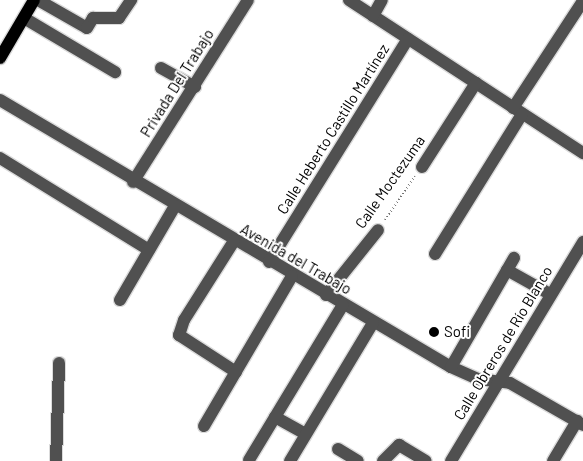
<!DOCTYPE html>
<html>
<head>
<meta charset="utf-8">
<style>
  body { margin:0 }
  #map { position:relative; width:583px; height:461px; overflow:hidden; background:#fff; font-family:Barlow,sans-serif }
  div>[style] { position:absolute }
  [style*='--x'] { left:calc(var(--x)*1px); top:calc(var(--y)*1px); width:calc(var(--w)*1px); rotate:calc(var(--a)*1deg) }
  .path>* { height:2px; margin-top:-1px; transform-origin:0; background:repeating-linear-gradient(90deg,#727272 0 1px,transparent 0 3.5px) }
  .roads { filter:drop-shadow(1px 0 #dbdbdb) drop-shadow(-1px 0 #dbdbdb) drop-shadow(0 1px #dbdbdb) drop-shadow(0 -1px #dbdbdb) }
  .minor>* { height:12px; margin:-6px; padding:0 6px; transform-origin:6px; border-radius:6px; background:#505050 }
  .major>* { height:12px; margin:-6px; padding:0 6px; transform-origin:6px; border-radius:6px; background:#000 }
  .dots>* { width:14px; height:14px; translate:-50% -50%; box-sizing:border-box; border:2px solid #fff; border-radius:50% }
  span { translate:-50% -50%; white-space:nowrap; text-align:center; line-height:1.15; -webkit-text-stroke:4px #fff; paint-order:stroke }
  .street-label { font-size:15px; color:#000 }
  .poi-label { font-size:15px; color:#000 }
  .left { translate:0 -50%; text-align:left }
</style>
</head>
<body>
<div id="map">
  <div class="path">
    <i style="--x:385;--y:220;--w:53;--a:-55.7"></i>
  </div>
  <div class="roads">
    <div class="minor">
      <i style="--x:38;--y:0;--w:56;--a:29.7"></i>
      <i style="--x:87;--y:28;--w:12;--a:-59"></i>
      <i style="--x:93;--y:18;--w:26;--a:0"></i>
      <i style="--x:119;--y:18;--w:22;--a:-56"></i>
      <i style="--x:349;--y:0;--w:280;--a:33.2"></i>
      <i style="--x:373;--y:16;--w:18;--a:-61"></i>
      <i style="--x:24;--y:18;--w:106;--a:30.7"></i>
      <i style="--x:161;--y:68;--w:39;--a:29"></i>
      <i style="--x:0;--y:100;--w:524;--a:30.63"></i>
      <i style="--x:451;--y:367;--w:30;--a:24"></i>
      <i style="--x:478;--y:379;--w:32;--a:7"></i>
      <i style="--x:510;--y:383;--w:84;--a:29.9"></i>
      <i style="--x:513;--y:108;--w:128;--a:-56.8"></i>
      <i style="--x:0;--y:158;--w:175;--a:31.7"></i>
      <i style="--x:422;--y:167;--w:100;--a:-57.3"></i>
      <i style="--x:133;--y:182;--w:215;--a:-57.7"></i>
      <i style="--x:234;--y:241;--w:93;--a:122.3"></i>
      <i style="--x:184;--y:320;--w:16;--a:108"></i>
      <i style="--x:179;--y:335;--w:68;--a:33"></i>
      <i style="--x:435;--y:254;--w:165;--a:-58.1"></i>
      <i style="--x:269;--y:262;--w:263;--a:-58.1"></i>
      <i style="--x:507;--y:270;--w:49;--a:29.2"></i>
      <i style="--x:326;--y:295;--w:83;--a:-51.3"></i>
      <i style="--x:120;--y:300;--w:109;--a:-59.7"></i>
      <i style="--x:451;--y:367;--w:126;--a:-60"></i>
      <i style="--x:275;--y:417;--w:35;--a:29"></i>
      <i style="--x:204;--y:426;--w:174;--a:-59.6"></i>
      <i style="--x:338;--y:449;--w:23;--a:31"></i>
      <i style="--x:249;--y:460;--w:181;--a:-58.8"></i>
      <i style="--x:56;--y:461;--w:98;--a:-88.2"></i>
      <i style="--x:290;--y:461;--w:161;--a:-59"></i>
      <i style="--x:383;--y:461;--w:23;--a:-45"></i>
      <i style="--x:399;--y:445;--w:31;--a:31"></i>
      <i style="--x:451;--y:461;--w:256;--a:-58.9"></i>
      <i style="--x:553;--y:461;--w:47;--a:-59"></i>
    </div>
    <div class="major">
      <i style="--x:0;--y:58;--w:67;--a:-59.6"></i>
    </div>
  </div>
  <div class="dots">
    <i style="left:434px;top:332px;background:#000"></i>
  </div>
  <div class="street-label">
    <span style="left:177px;top:83px;rotate:-58deg">Privada Del Trabajo</span>
    <span style="left:333px;top:129px;rotate:-58deg">Calle Heberto Castillo Martínez</span>
    <span style="left:390px;top:182px;rotate:-55deg">Calle Moctezuma</span>
    <span style="left:296px;top:259px;rotate:30deg">Avenida del Trabajo</span>
    <span style="left:503px;top:343px;rotate:-59deg">Calle Obreros de Río Blanco</span>
  </div>
  <div class="poi-label">
    <span class="left" style="left:444px;top:332px">Sofi</span>
  </div>
</div>
</body>
</html>
